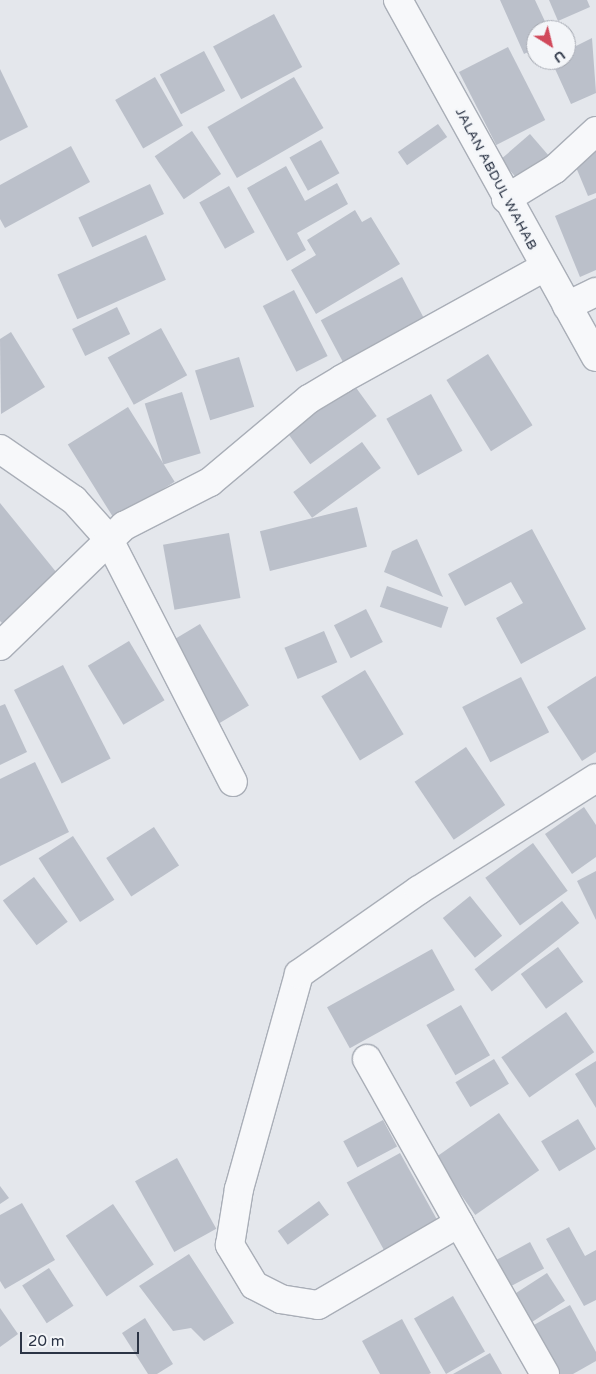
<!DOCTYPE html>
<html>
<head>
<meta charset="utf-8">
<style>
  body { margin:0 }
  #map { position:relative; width:596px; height:1374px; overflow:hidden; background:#e4e7ec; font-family:"Varela Round",sans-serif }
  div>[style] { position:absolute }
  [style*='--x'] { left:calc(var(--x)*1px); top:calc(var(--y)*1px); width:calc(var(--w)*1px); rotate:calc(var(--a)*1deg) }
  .building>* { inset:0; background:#bbc0ca; transform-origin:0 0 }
  .roads { filter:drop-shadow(1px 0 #a9aeb7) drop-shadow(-1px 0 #a9aeb7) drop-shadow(0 1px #a9aeb7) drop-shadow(0 -1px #a9aeb7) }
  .minor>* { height:28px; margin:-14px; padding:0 14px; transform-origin:14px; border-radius:14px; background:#f7f8fa }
  .tertiary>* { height:28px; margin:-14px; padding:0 14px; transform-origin:14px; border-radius:14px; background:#f7f8fa }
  span { translate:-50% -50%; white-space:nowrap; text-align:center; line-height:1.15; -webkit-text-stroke:5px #f4f6f9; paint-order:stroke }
  .street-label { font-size:14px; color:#2b3445 }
  .north { position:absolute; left:526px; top:20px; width:50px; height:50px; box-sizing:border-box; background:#f4f6f9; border:1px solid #a4a8b1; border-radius:50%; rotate:144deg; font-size:14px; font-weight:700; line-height:20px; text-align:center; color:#2b3445 }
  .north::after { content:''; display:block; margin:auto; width:18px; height:22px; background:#d1495b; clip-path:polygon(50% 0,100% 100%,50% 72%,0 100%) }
  .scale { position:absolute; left:20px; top:1332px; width:119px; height:22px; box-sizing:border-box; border:2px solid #2b3445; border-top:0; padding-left:6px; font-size:15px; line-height:18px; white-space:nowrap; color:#2b3445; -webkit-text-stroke:4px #f4f6f9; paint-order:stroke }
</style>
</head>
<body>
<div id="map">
  <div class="building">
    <i style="clip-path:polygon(500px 0,535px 0,549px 30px,536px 30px,536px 48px,524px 54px)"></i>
    <i style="clip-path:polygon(549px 0,587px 0,590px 7px,558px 21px)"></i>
    <i style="left:274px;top:14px;width:60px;height:69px;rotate:62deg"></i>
    <i style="clip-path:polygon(592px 38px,596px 93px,571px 104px,551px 60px,566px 60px,566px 51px)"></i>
    <i style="left:508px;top:47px;width:82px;height:55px;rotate:63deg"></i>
    <i style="left:204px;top:51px;width:45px;height:50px;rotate:62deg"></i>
    <i style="clip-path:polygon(0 69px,28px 127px,0 141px)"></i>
    <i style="left:155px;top:77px;width:56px;height:46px;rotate:60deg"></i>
    <i style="left:294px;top:77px;width:59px;height:100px;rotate:60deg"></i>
    <i style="left:438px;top:124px;width:16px;height:49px;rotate:55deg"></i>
    <i style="left:192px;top:131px;width:52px;height:45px;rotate:56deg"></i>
    <i style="left:530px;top:134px;width:35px;height:39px;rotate:49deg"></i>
    <i style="left:321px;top:140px;width:38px;height:36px;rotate:61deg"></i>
    <i style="clip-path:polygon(71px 146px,90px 182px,5px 228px,0 219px,0 185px)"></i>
    <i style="clip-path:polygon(596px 151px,596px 193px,588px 196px,573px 160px)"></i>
    <i style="clip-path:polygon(286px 166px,305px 201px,337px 183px,348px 204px,297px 233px,306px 250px,287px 261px,247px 188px)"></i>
    <i style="left:150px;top:184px;width:33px;height:79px;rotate:65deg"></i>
    <i style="left:229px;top:186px;width:53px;height:34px;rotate:61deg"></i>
    <i style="clip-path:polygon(596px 198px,596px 270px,580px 277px,555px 216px)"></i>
    <i style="clip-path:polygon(355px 210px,362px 222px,371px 217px,400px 264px,316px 314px,291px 270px,316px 255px,307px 240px)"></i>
    <i style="left:146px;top:235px;width:49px;height:97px;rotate:66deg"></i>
    <i style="left:402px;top:277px;width:47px;height:92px;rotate:62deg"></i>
    <i style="left:294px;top:290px;width:74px;height:35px;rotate:63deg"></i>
    <i style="left:117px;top:307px;width:30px;height:50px;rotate:64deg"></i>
    <i style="left:161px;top:328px;width:54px;height:61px;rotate:61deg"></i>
    <i style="clip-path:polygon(11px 332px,45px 387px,1px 414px,0 339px)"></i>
    <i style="left:488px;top:354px;width:84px;height:49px;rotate:58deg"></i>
    <i style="left:239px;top:357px;width:52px;height:46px;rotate:73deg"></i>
    <i style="left:349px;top:378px;width:47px;height:82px;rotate:54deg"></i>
    <i style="left:182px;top:392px;width:64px;height:39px;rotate:73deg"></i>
    <i style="left:431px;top:394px;width:65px;height:51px;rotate:61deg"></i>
    <i style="left:128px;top:407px;width:88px;height:71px;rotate:58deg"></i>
    <i style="left:362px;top:442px;width:32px;height:85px;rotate:54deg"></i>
    <i style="clip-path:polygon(0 503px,61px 578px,3px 624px,0 621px)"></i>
    <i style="left:357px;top:507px;width:41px;height:100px;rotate:76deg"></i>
    <i style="clip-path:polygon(532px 529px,586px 629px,521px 664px,496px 618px,523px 603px,511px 582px,465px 606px,448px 574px)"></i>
    <i style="left:229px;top:533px;width:66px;height:67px;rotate:80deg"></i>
    <i style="clip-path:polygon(417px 539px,443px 597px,384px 572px,392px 551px)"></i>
    <i style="left:387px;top:586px;width:65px;height:22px;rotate:19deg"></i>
    <i style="left:366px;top:609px;width:37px;height:36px;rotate:63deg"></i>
    <i style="left:200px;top:624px;width:95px;height:40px;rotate:59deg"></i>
    <i style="left:324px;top:631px;width:34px;height:43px;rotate:67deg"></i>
    <i style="left:129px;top:641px;width:69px;height:48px;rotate:59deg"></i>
    <i style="left:63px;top:665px;width:105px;height:55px;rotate:63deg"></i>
    <i style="left:365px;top:670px;width:75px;height:51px;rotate:59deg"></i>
    <i style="clip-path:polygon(596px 676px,596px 752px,582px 761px,547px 707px)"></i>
    <i style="left:521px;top:677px;width:62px;height:66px;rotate:63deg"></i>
    <i style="clip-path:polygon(5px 704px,27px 752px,0 765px,0 706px)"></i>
    <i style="left:466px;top:747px;width:70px;height:62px;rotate:56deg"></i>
    <i style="clip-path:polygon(35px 762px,69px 832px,0 866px,0 779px)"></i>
    <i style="clip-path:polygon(584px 807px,596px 825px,596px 857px,572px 874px,545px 834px)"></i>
    <i style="left:154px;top:827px;width:46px;height:57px;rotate:57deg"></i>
    <i style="left:73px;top:836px;width:76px;height:41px;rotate:57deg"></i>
    <i style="left:533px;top:843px;width:59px;height:59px;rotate:54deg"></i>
    <i style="clip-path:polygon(596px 871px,596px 920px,577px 881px)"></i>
    <i style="left:34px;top:877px;width:56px;height:39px;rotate:53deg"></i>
    <i style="left:470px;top:896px;width:51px;height:35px;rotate:51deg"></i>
    <i style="left:562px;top:901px;width:28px;height:111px;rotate:52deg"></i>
    <i style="left:558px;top:947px;width:43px;height:46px;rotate:54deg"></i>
    <i style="left:432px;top:949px;width:47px;height:120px;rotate:61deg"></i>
    <i style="left:461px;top:1005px;width:58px;height:40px;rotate:60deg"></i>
    <i style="left:566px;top:1012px;width:49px;height:79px;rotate:55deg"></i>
    <i style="left:494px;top:1059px;width:29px;height:45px;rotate:59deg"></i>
    <i style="clip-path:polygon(596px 1061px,596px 1108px,575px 1074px)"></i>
    <i style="left:499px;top:1113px;width:70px;height:78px;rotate:55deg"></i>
    <i style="left:578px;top:1119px;width:35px;height:43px;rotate:59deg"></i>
    <i style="left:383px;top:1120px;width:30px;height:45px;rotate:62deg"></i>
    <i style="left:400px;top:1153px;width:79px;height:61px;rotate:61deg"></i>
    <i style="left:177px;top:1158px;width:81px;height:48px;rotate:61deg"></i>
    <i style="clip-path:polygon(0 1186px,9px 1198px,0 1204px)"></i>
    <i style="left:319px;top:1201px;width:17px;height:51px;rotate:54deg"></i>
    <i style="clip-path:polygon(22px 1203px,55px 1260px,5px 1289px,0 1281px,0 1215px)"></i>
    <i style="left:113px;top:1204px;width:73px;height:57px;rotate:56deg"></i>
    <i style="clip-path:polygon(569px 1227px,585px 1256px,596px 1250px,596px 1300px,584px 1306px,546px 1239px)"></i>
    <i style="left:530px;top:1242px;width:30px;height:48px;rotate:62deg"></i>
    <i style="clip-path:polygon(189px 1254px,234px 1323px,204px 1341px,191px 1328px,173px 1331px,139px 1286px)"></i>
    <i style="left:49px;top:1268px;width:45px;height:32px;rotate:57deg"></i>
    <i style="left:547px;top:1273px;width:33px;height:49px;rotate:57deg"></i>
    <i style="left:453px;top:1296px;width:64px;height:45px;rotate:60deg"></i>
    <i style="clip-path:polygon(570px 1305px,596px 1352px,596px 1361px,573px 1374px,548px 1374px,523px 1331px)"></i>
    <i style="clip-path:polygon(0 1308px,18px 1334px,0 1347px)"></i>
    <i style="clip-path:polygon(145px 1318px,173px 1364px,157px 1374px,148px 1374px,122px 1333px)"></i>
    <i style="clip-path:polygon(402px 1319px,431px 1373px,429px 1374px,380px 1374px,362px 1341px)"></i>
    <i style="clip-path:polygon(490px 1353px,502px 1374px,453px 1374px)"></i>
  </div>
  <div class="roads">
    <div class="minor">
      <i style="--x:506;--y:199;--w:57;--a:-31.5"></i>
      <i style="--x:555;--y:169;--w:56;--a:-42.8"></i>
      <i style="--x:567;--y:306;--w:32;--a:-26"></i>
      <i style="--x:0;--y:449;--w:90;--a:34.6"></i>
      <i style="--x:74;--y:500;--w:51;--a:48.2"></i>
      <i style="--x:108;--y:538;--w:274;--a:62.9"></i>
      <i style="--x:0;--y:646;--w:173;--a:-44.1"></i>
      <i style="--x:124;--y:526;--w:97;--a:-27.1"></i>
      <i style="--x:210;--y:482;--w:129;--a:-40"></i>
      <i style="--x:309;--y:399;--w:39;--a:-31"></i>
      <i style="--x:342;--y:379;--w:230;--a:-28.9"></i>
      <i style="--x:367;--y:1059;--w:188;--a:60.7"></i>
      <i style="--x:545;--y:1374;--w:174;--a:-119.7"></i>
      <i style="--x:459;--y:1223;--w:163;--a:149.8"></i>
      <i style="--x:318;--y:1305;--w:37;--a:-171"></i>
      <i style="--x:281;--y:1299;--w:30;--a:-153"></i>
      <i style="--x:254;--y:1285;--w:47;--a:-121"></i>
      <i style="--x:230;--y:1245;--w:57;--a:-80.9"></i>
      <i style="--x:239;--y:1189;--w:223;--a:-74.4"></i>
      <i style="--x:299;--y:974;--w:146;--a:-35"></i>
      <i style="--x:419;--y:890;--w:209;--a:-32.3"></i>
    </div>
    <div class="tertiary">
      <i style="--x:398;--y:0;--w:408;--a:61"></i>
    </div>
  </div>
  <div class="street-label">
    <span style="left:496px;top:179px;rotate:62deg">JALAN ABDUL WAHAB</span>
  </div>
  <div class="north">U</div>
  <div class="scale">20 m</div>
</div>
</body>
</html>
